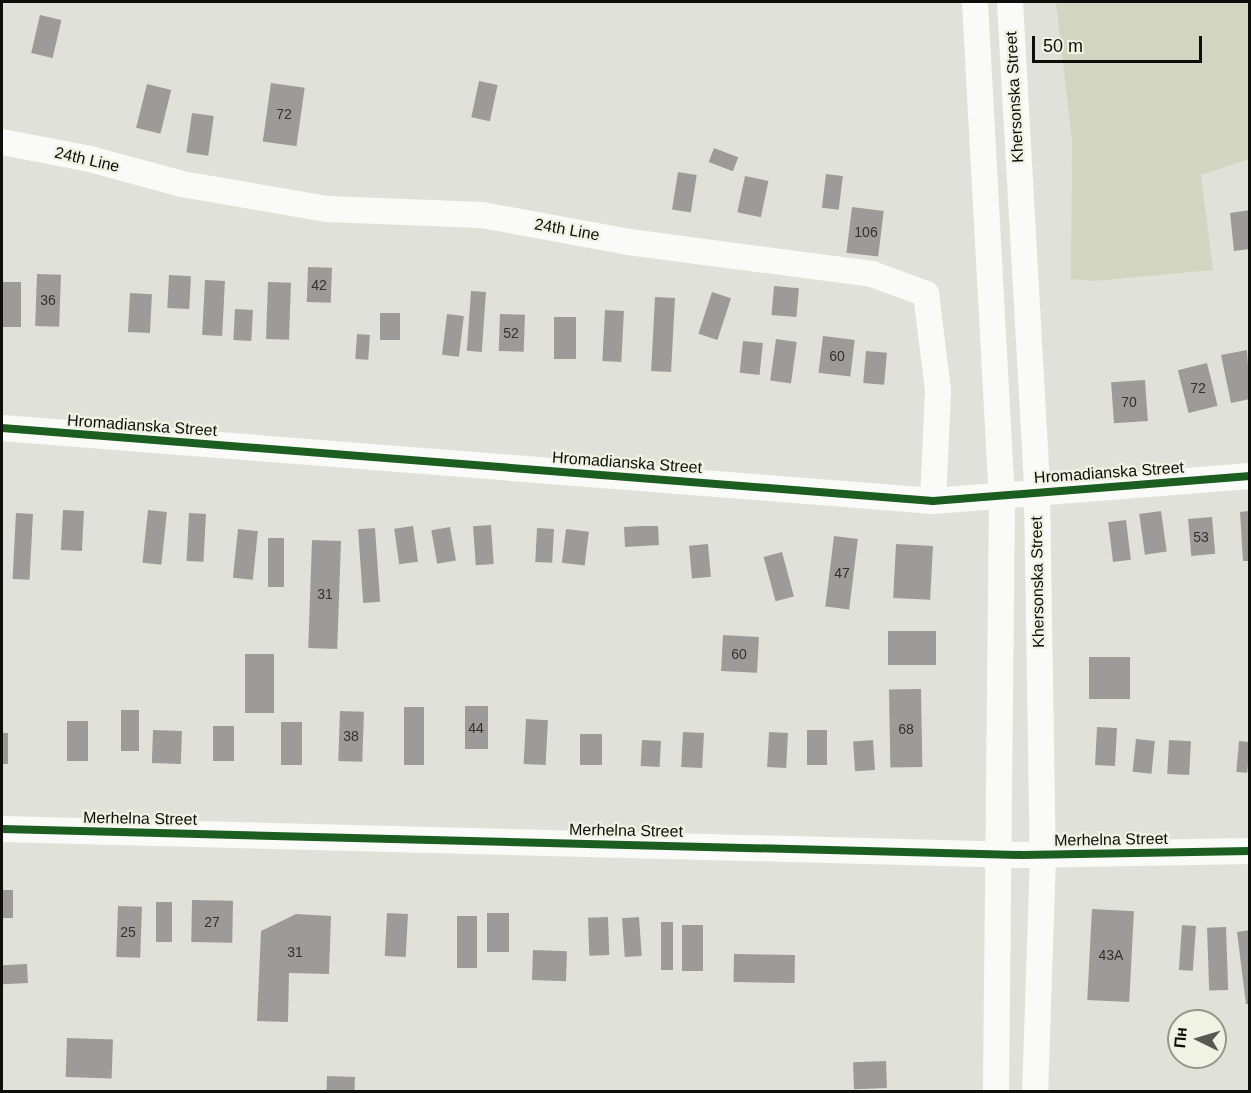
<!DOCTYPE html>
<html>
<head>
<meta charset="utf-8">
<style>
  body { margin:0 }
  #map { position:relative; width:1251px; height:1093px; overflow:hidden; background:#e0e2da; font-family:Arial,sans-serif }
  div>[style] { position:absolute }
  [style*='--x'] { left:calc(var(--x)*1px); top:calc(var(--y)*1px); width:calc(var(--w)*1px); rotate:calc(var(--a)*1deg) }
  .green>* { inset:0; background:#d2d6c0 }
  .building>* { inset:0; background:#9c9b99; transform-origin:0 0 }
  .minor>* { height:26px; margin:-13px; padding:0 13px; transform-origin:13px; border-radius:13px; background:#fafbf9 }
  .cycleway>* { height:8px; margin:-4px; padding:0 4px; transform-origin:4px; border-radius:4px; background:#1b5e20 }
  span { translate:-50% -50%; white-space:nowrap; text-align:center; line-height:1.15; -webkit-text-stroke:4.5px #f0f2e3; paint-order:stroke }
  .number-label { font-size:14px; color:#32322e }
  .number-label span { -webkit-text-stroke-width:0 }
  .street-label { font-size:16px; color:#0e0f0a }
  .frame { position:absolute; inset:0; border:3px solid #0e0f0a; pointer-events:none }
  .north { position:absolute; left:1167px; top:1009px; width:60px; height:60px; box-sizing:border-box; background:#f0f2e3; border:2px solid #96978c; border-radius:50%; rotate:275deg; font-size:16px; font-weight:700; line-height:24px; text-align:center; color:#0e0f0a }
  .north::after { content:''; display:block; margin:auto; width:21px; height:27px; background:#585953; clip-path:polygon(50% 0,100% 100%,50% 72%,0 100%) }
  .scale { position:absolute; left:1032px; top:36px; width:170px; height:27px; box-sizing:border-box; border:3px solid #0e0f0a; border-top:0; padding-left:8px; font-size:18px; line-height:21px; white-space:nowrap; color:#0e0f0a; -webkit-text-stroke:4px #f0f2e3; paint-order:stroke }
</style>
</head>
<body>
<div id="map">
  <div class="green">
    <i style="clip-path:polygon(1056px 2px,1249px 2px,1249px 159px,1201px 175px,1213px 270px,1094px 281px,1071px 279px,1072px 141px)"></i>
  </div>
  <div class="building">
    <i style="left:40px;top:15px;width:22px;height:39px;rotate:13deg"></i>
    <i style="left:479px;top:81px;width:19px;height:37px;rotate:12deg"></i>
    <i style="left:271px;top:83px;width:34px;height:59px;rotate:8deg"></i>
    <i style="left:147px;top:84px;width:25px;height:45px;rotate:14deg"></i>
    <i style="left:192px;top:113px;width:22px;height:40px;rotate:8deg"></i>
    <i style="left:714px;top:148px;width:26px;height:15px;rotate:21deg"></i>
    <i style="left:678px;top:172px;width:19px;height:38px;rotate:9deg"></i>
    <i style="left:826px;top:174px;width:17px;height:34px;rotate:7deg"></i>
    <i style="left:745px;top:176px;width:24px;height:37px;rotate:12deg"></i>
    <i style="left:852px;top:207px;width:32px;height:46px;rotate:7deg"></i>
    <i style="clip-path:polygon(1250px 210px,1250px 249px,1234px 251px,1230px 213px)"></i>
    <i style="left:308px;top:267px;width:24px;height:35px;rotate:2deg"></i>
    <i style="left:37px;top:274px;width:24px;height:52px;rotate:2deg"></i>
    <i style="left:169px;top:275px;width:22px;height:33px;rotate:3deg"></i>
    <i style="left:205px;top:280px;width:20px;height:55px;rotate:3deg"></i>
    <i style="left:2px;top:282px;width:19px;height:45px"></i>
    <i style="left:268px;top:282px;width:23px;height:57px;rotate:2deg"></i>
    <i style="left:774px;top:286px;width:25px;height:29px;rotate:5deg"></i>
    <i style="left:471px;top:291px;width:15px;height:60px;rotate:4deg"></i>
    <i style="left:712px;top:292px;width:20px;height:44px;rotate:18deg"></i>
    <i style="left:130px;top:293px;width:22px;height:39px;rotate:3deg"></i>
    <i style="left:655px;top:297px;width:20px;height:74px;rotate:3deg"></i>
    <i style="left:235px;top:309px;width:18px;height:31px;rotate:3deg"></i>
    <i style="left:605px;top:310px;width:19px;height:51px;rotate:3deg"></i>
    <i style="left:380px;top:313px;width:20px;height:27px"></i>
    <i style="left:447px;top:314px;width:17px;height:41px;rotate:7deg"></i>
    <i style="left:500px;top:314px;width:25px;height:37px;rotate:2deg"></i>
    <i style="left:554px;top:317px;width:22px;height:42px"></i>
    <i style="left:357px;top:334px;width:13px;height:25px;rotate:4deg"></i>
    <i style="left:823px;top:336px;width:32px;height:37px;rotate:7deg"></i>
    <i style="left:776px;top:339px;width:21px;height:42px;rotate:8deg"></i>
    <i style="left:743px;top:341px;width:20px;height:32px;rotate:6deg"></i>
    <i style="clip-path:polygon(1247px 350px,1250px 399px,1231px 403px,1221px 355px)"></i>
    <i style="left:866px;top:351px;width:21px;height:32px;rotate:5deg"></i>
    <i style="left:1207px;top:363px;width:44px;height:30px;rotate:76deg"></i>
    <i style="left:1145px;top:380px;width:41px;height:34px;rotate:86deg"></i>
    <i style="left:63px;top:510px;width:21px;height:40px;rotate:3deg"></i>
    <i style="left:148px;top:510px;width:19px;height:53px;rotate:6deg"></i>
    <i style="left:1161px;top:511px;width:41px;height:22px;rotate:82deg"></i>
    <i style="clip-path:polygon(1250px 511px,1250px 561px,1243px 561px,1240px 512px)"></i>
    <i style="left:16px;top:513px;width:17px;height:66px;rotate:3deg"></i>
    <i style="left:189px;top:513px;width:17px;height:48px;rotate:3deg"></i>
    <i style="left:1212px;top:517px;width:37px;height:24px;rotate:85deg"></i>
    <i style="left:1126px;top:520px;width:40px;height:18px;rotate:83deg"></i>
    <i style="left:491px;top:525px;width:39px;height:18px;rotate:86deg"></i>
    <i style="left:413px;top:526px;width:36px;height:19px;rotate:82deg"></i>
    <i style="clip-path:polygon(642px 526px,658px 526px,659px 545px,625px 547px,624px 527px)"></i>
    <i style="left:450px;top:527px;width:34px;height:19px;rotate:80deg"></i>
    <i style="left:375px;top:528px;width:74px;height:17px;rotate:86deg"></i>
    <i style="left:537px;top:528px;width:17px;height:34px;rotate:3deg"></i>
    <i style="left:238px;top:529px;width:20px;height:49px;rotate:6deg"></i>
    <i style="left:566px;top:529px;width:23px;height:34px;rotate:7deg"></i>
    <i style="left:834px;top:536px;width:24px;height:71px;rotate:7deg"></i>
    <i style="left:268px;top:538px;width:16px;height:49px"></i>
    <i style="left:312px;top:540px;width:29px;height:108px;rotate:2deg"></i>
    <i style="left:708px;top:544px;width:33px;height:19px;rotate:85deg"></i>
    <i style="left:896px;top:544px;width:37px;height:54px;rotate:3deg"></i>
    <i style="left:782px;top:552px;width:46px;height:19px;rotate:75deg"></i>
    <i style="left:888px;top:631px;width:48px;height:34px"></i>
    <i style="left:723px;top:635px;width:36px;height:36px;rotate:3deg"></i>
    <i style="left:245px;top:654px;width:29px;height:59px"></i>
    <i style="left:1130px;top:657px;width:42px;height:41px;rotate:90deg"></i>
    <i style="left:921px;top:689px;width:78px;height:32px;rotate:89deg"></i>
    <i style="left:465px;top:706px;width:23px;height:43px"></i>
    <i style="left:404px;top:707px;width:20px;height:58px"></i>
    <i style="left:121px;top:710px;width:18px;height:41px"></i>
    <i style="left:340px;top:711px;width:24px;height:50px;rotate:2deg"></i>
    <i style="left:526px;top:719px;width:22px;height:45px;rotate:3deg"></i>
    <i style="left:67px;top:721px;width:21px;height:40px"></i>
    <i style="left:281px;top:722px;width:21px;height:43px"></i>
    <i style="left:213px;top:726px;width:21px;height:35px"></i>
    <i style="left:1097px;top:727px;width:20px;height:38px;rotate:3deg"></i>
    <i style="left:153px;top:730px;width:29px;height:33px;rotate:2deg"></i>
    <i style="left:807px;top:730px;width:20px;height:35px"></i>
    <i style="left:683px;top:732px;width:21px;height:35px;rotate:3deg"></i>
    <i style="left:769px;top:732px;width:19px;height:35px;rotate:3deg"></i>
    <i style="left:8px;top:733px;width:31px;height:6px;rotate:90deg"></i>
    <i style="left:580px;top:734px;width:22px;height:31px"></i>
    <i style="left:1136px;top:739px;width:19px;height:33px;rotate:6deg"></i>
    <i style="left:642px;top:740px;width:19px;height:26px;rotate:3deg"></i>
    <i style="left:873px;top:740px;width:30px;height:20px;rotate:86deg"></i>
    <i style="left:1169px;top:740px;width:22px;height:34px;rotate:3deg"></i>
    <i style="left:1239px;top:741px;width:11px;height:31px;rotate:5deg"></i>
    <i style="left:2px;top:890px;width:11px;height:28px"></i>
    <i style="left:192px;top:900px;width:41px;height:42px;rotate:1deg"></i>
    <i style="left:156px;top:902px;width:16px;height:40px"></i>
    <i style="left:118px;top:906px;width:24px;height:51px;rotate:2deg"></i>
    <i style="left:1092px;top:909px;width:42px;height:91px;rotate:3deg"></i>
    <i style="left:387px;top:913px;width:21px;height:43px;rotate:3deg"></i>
    <i style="left:487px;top:913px;width:22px;height:39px"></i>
    <i style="clip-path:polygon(296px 914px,331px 916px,329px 974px,289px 973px,288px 1022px,257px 1021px,261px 931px)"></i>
    <i style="left:457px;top:916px;width:20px;height:52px"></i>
    <i style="left:608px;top:917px;width:38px;height:20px;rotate:88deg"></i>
    <i style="left:639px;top:917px;width:39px;height:17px;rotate:86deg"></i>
    <i style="left:661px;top:922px;width:12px;height:48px"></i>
    <i style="left:682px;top:925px;width:21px;height:46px"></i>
    <i style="left:1182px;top:925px;width:14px;height:45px;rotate:4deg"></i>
    <i style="left:1226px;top:927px;width:63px;height:19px;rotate:88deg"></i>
    <i style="clip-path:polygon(1250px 930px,1250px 1004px,1246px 1004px,1237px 932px)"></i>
    <i style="left:533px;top:950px;width:34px;height:30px;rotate:2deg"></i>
    <i style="left:734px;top:954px;width:61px;height:28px;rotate:1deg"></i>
    <i style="left:27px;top:964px;width:19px;height:25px;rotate:87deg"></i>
    <i style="left:67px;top:1038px;width:46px;height:39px;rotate:2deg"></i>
    <i style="left:886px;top:1061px;width:27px;height:33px;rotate:88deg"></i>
    <i style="left:327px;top:1076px;width:28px;height:16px;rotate:2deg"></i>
  </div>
  <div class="minor">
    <i style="--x:975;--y:2;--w:495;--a:86.9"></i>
    <i style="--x:1002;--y:496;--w:596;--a:90.58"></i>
    <i style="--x:1010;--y:2;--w:491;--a:86.8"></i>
    <i style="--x:1037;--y:492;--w:363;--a:89.1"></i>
    <i style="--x:1043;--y:855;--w:237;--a:91.9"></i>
    <i style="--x:2;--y:142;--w:90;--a:10.9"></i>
    <i style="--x:90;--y:159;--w:95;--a:15.2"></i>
    <i style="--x:182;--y:184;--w:147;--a:9.8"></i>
    <i style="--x:327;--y:209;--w:155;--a:2.2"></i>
    <i style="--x:482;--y:215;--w:149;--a:10.4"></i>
    <i style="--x:629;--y:242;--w:245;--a:7.5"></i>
    <i style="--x:872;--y:274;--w:58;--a:20.3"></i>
    <i style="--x:926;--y:294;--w:98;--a:82.9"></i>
    <i style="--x:938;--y:391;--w:110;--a:92.6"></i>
    <i style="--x:2;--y:428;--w:934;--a:4.48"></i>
    <i style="--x:933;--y:501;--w:318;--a:-4.5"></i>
    <i style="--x:2;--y:829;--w:1020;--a:1.46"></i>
    <i style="--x:1022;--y:855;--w:228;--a:-1"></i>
  </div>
  <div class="cycleway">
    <i style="--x:2;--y:428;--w:934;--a:4.48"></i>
    <i style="--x:933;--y:501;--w:318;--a:-4.5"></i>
    <i style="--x:2;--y:829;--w:1020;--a:1.46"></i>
    <i style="--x:1022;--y:855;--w:228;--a:-1"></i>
  </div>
  <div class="number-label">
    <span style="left:284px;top:114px">72</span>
    <span style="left:866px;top:232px">106</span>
    <span style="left:319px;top:285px">42</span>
    <span style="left:48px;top:300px">36</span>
    <span style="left:511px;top:333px">52</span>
    <span style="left:837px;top:356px">60</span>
    <span style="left:1198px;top:388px">72</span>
    <span style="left:1129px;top:402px">70</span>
    <span style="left:1201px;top:537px">53</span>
    <span style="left:842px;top:573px">47</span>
    <span style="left:325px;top:594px">31</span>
    <span style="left:739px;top:654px">60</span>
    <span style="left:476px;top:728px">44</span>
    <span style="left:906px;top:729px">68</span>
    <span style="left:351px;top:736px">38</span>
    <span style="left:212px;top:922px">27</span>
    <span style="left:128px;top:932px">25</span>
    <span style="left:295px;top:952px">31</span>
    <span style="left:1111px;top:955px">43А</span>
  </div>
  <div class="street-label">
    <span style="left:1015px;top:97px;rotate:-93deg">Khersonska Street</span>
    <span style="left:87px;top:160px;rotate:13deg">24th Line</span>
    <span style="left:567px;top:230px;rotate:10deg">24th Line</span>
    <span style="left:142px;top:426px;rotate:4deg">Hromadianska Street</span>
    <span style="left:627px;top:463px;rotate:4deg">Hromadianska Street</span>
    <span style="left:1109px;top:473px;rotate:-4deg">Hromadianska Street</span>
    <span style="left:1038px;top:582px;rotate:-91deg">Khersonska Street</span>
    <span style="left:140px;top:819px;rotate:1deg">Merhelna Street</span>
    <span style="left:626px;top:831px;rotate:1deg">Merhelna Street</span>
    <span style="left:1111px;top:840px;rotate:-1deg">Merhelna Street</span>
  </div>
  <div class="frame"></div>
  <div class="north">Пн</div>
  <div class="scale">50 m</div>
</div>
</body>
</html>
